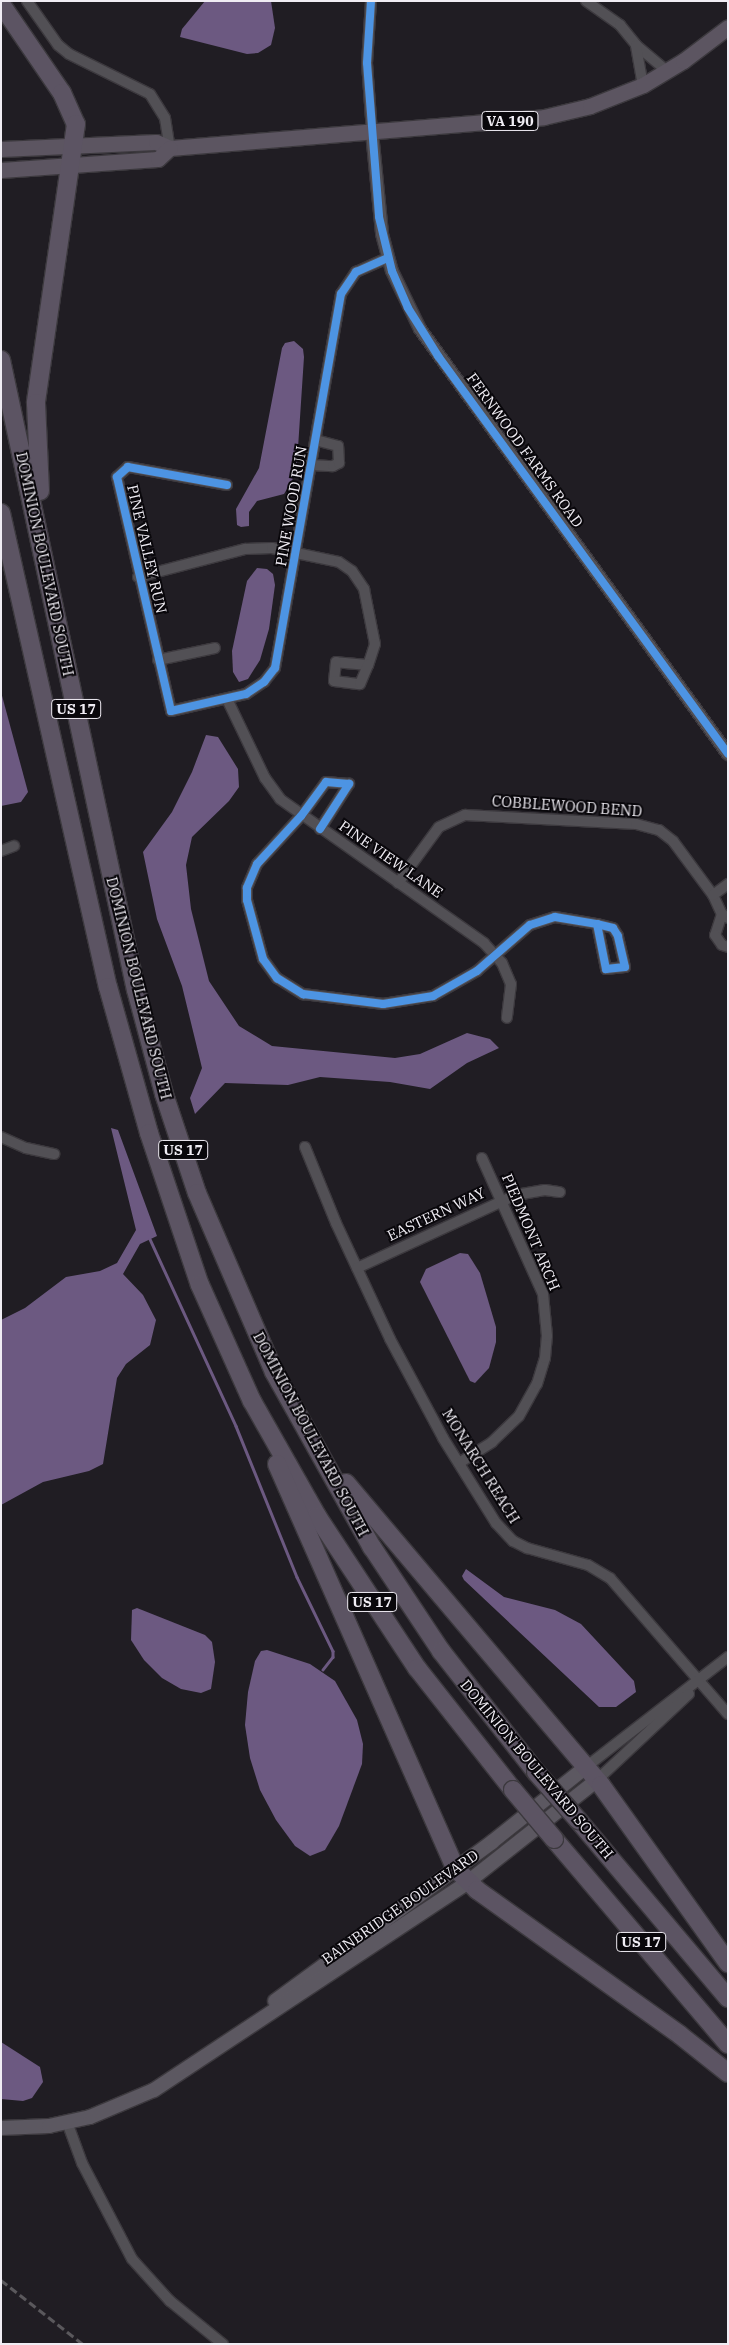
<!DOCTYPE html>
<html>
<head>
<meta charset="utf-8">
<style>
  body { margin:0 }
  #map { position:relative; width:729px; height:2345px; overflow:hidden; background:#201d23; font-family:"IBM Plex Serif",serif }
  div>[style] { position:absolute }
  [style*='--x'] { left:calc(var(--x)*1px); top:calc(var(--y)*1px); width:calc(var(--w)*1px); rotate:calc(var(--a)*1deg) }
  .water>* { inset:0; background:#6c5981 }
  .stream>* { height:2.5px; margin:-1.25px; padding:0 1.25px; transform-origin:1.25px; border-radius:1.25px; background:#6c5981 }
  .roads { filter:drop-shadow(1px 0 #3c393e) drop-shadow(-1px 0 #3c393e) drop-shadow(0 1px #3c393e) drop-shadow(0 -1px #3c393e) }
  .minor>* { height:10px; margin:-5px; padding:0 5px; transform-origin:5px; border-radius:5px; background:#525055 }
  .tertiary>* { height:12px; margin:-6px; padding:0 6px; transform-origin:6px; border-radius:6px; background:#525055 }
  .secondary>* { height:14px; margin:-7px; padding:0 7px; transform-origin:7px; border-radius:7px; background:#5c5861 }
  .primary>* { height:15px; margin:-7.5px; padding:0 7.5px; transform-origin:7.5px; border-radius:7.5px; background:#5c5561 }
  .motorway>* { height:18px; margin:-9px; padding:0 9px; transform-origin:9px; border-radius:9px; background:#5c5463 }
  .rail>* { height:2.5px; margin-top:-1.25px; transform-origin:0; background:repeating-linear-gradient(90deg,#5a585c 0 8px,transparent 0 12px) }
  .bridges { filter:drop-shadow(1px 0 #3c393e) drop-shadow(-1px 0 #3c393e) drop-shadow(0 1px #3c393e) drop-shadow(0 -1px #3c393e) }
  .motorway-bridge>* { height:18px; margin:-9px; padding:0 9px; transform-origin:9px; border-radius:9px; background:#5c5463 }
  .cycleway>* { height:8px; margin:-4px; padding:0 4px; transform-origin:4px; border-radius:4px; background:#4d94e3 }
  span { translate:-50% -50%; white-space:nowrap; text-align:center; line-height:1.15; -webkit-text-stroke:4px #09070b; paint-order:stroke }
  .shield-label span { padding:1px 4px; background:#09070b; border:1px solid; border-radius:4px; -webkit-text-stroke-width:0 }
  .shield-label { font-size:14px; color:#f0edf4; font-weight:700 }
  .street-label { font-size:15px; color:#f0edf4 }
  .frame { position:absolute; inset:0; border:2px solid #f0edf4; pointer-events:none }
</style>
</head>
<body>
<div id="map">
  <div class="water">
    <i style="clip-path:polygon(205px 1px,271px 1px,275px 28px,271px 45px,258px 53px,247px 54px,180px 37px,182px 29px)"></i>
    <i style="clip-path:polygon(294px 341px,303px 349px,304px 357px,297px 463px,292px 481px,284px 494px,257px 501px,249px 512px,249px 526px,241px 527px,237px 525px,236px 509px,259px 468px,282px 348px,285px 343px)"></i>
    <i style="clip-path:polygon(257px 568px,267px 569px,273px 574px,275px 585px,269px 629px,260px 660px,248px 679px,239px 682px,233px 672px,232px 651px,247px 581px)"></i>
    <i style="clip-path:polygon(1px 692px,28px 792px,21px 802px,1px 806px)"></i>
    <i style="clip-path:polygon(206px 735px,218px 737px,238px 769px,239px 787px,229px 801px,192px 837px,186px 865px,191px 909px,209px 981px,239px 1026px,272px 1046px,395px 1058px,420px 1054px,467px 1033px,490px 1039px,499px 1048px,467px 1063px,430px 1089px,390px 1082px,320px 1077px,288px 1085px,225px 1083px,195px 1114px,190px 1098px,202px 1068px,182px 986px,157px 919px,143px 852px,172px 812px,192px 772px)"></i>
    <i style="clip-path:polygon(111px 1128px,118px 1130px,157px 1236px,140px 1244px,123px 1274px,143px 1295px,156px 1320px,150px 1345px,126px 1364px,117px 1378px,103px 1464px,89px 1471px,43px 1482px,1px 1505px,1px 1320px,25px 1308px,66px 1277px,100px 1271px,117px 1263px,136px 1230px)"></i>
    <i style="clip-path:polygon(460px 1253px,468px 1254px,480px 1273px,496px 1327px,496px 1342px,489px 1368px,475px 1383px,470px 1381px,420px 1282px,426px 1269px)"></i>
    <i style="clip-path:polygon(466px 1569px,504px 1597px,555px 1610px,581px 1624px,634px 1681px,636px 1692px,616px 1707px,599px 1707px,464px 1580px,462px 1576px)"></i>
    <i style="clip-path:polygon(137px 1608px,205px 1635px,212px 1642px,215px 1662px,211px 1689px,201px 1693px,181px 1689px,162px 1678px,144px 1660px,131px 1640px,132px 1610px)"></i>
    <i style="clip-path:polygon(267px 1650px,310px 1664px,335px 1681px,357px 1720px,363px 1744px,362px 1764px,339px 1826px,325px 1850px,310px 1856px,295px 1846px,276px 1820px,260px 1790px,250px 1758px,245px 1725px,248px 1692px,255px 1661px,261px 1651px)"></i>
    <i style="clip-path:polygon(1px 2042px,40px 2067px,43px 2082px,32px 2098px,23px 2101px,1px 2099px)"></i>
  </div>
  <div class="stream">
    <i style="--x:150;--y:1239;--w:206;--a:65.3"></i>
    <i style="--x:236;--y:1426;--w:163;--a:68"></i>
    <i style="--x:297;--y:1577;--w:82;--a:64.1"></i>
    <i style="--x:333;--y:1651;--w:6;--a:90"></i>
    <i style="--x:333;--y:1657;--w:16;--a:128"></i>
  </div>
  <div class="roads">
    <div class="minor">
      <i style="--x:27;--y:1;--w:54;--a:54.8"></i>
      <i style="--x:58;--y:45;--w:14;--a:39"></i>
      <i style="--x:69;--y:54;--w:90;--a:26.3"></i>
      <i style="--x:150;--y:94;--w:28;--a:58"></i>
      <i style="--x:165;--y:118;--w:30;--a:81"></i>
      <i style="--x:371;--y:1;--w:62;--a:93.7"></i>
      <i style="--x:367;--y:63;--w:70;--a:85.9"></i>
      <i style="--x:586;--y:1;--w:42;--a:35.2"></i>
      <i style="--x:620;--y:25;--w:26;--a:51"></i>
      <i style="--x:636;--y:45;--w:40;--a:40"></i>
      <i style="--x:636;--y:46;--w:40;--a:80"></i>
      <i style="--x:311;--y:465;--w:22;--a:3"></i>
      <i style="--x:333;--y:466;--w:7;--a:-27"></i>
      <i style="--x:339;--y:463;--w:17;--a:-93"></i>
      <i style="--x:338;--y:446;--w:23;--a:-165"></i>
      <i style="--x:227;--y:485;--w:101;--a:-169.7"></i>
      <i style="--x:128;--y:467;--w:15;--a:138"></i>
      <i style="--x:117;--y:477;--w:240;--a:77"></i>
      <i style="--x:171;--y:711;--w:77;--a:-12.8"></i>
      <i style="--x:246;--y:694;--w:22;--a:-34"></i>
      <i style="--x:264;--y:682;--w:18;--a:-52"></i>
      <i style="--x:275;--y:668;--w:380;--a:-80"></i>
      <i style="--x:341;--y:294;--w:27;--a:-56"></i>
      <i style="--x:356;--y:272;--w:34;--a:-24"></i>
      <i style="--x:138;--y:577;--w:111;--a:-14.7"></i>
      <i style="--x:245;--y:549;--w:27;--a:-2"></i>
      <i style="--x:272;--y:548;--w:68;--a:11.8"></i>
      <i style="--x:339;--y:562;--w:16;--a:35"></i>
      <i style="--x:352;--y:571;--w:22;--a:56"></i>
      <i style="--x:364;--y:589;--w:56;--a:78.7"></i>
      <i style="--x:375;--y:644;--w:22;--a:108"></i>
      <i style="--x:368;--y:665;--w:32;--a:-175"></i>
      <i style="--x:336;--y:662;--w:19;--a:96"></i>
      <i style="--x:334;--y:681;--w:26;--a:7"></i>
      <i style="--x:360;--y:684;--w:21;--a:-67"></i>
      <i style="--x:158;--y:660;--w:58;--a:-11.9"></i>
      <i style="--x:227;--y:699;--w:88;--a:64.3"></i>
      <i style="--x:265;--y:778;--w:26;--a:54"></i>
      <i style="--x:280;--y:799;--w:250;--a:35.2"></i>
      <i style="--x:484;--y:943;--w:27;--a:48"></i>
      <i style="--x:502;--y:963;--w:23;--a:67"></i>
      <i style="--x:511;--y:984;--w:34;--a:97"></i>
      <i style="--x:320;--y:829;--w:54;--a:-57.2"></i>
      <i style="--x:349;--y:784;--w:23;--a:-175"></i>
      <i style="--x:326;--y:782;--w:42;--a:126.3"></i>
      <i style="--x:301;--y:816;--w:65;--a:132.5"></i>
      <i style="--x:257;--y:864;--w:26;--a:113"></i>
      <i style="--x:247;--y:888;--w:12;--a:90"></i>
      <i style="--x:247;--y:900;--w:61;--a:74.8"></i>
      <i style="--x:263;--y:959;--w:24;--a:54"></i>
      <i style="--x:277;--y:978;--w:31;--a:32"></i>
      <i style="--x:303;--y:994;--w:81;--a:7.1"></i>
      <i style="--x:383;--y:1004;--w:51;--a:-9.1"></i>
      <i style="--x:433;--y:996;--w:51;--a:-29.6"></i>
      <i style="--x:477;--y:971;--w:70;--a:-41"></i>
      <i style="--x:530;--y:925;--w:26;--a:-18"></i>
      <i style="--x:555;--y:917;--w:43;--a:9.5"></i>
      <i style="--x:597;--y:924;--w:46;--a:78.7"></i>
      <i style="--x:606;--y:969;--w:19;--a:-6"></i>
      <i style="--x:625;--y:967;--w:32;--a:-103"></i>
      <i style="--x:618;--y:936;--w:9;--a:-122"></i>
      <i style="--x:613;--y:928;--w:16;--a:-166"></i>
      <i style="--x:1;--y:851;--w:14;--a:-21"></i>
      <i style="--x:398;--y:883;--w:69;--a:-53.8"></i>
      <i style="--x:439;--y:827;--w:29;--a:-25"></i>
      <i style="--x:465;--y:815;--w:171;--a:3"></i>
      <i style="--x:636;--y:824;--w:24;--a:15"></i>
      <i style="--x:659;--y:830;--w:18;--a:38"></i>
      <i style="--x:673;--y:841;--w:67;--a:53.5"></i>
      <i style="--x:713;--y:895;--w:21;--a:65"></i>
      <i style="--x:722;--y:914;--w:7;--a:34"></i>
      <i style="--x:713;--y:895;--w:19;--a:-36"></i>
      <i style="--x:722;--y:914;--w:22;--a:108"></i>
      <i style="--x:715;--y:935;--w:12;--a:55"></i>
      <i style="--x:722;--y:945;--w:6;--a:18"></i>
      <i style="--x:1;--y:1137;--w:27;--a:24"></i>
      <i style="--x:26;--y:1148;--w:29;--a:12"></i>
      <i style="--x:305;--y:1147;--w:82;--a:67.8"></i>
      <i style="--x:336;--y:1223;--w:128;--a:65"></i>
      <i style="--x:390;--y:1339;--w:112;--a:61.8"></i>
      <i style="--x:443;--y:1438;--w:100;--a:58.1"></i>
      <i style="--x:496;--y:1523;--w:25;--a:47"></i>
      <i style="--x:513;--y:1541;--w:16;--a:27"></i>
      <i style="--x:527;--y:1548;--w:63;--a:15.6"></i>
      <i style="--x:588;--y:1565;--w:26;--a:31"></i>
      <i style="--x:610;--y:1578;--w:180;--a:49.1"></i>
      <i style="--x:357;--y:1268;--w:175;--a:-24.7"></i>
      <i style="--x:516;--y:1195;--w:29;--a:-10"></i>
      <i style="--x:545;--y:1190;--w:15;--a:8"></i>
      <i style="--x:459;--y:1463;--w:39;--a:-32"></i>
      <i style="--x:492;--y:1442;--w:37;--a:-44"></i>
      <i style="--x:519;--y:1416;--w:37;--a:-61"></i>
      <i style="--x:537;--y:1384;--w:27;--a:-73"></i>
      <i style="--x:545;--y:1358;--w:22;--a:-85"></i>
      <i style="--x:547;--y:1336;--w:42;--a:-95.4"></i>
      <i style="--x:543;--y:1294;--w:149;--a:-114.2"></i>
      <i style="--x:586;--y:1767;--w:180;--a:-37.8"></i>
      <i style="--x:597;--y:1780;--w:126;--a:-43.1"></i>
      <i style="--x:67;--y:2122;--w:44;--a:69.9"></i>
      <i style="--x:82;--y:2163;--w:108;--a:62.5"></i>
      <i style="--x:132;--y:2259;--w:57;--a:47.9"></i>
      <i style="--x:170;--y:2301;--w:68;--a:39.1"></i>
    </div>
    <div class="tertiary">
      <i style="--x:372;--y:133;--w:101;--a:84.3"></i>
      <i style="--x:382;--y:234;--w:38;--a:75"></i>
      <i style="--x:392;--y:271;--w:64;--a:64.2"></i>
      <i style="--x:420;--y:329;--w:525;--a:54.07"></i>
    </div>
    <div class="secondary">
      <i style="--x:275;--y:2001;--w:269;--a:-36.2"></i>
      <i style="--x:492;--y:1842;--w:120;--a:-38.6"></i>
      <i style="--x:1;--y:2128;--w:48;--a:-2.4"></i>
      <i style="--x:49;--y:2126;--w:42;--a:-12.4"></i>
      <i style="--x:90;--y:2117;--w:69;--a:-22.9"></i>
      <i style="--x:154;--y:2090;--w:377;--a:-33.5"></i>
      <i style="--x:468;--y:1882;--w:164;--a:-38.3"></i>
    </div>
    <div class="primary">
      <i style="--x:1;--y:149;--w:155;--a:-2.6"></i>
      <i style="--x:156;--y:142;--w:15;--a:23"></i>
      <i style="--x:170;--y:148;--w:375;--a:-4.7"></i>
      <i style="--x:544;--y:117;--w:47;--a:-13.4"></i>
      <i style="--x:590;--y:106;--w:57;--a:-21.6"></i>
      <i style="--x:643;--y:85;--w:47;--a:-31"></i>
      <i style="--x:683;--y:61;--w:56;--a:-37.1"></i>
      <i style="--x:1;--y:170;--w:157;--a:-4"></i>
      <i style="--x:158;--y:159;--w:16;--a:-43"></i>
    </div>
    <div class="motorway">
      <i style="--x:1;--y:4;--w:108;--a:55.6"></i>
      <i style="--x:62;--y:93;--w:34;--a:66"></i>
      <i style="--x:76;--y:124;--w:282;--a:98.2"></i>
      <i style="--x:36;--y:403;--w:88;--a:87.4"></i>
      <i style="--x:1;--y:360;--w:644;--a:77.91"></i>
      <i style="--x:136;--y:990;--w:108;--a:74.9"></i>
      <i style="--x:164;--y:1094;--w:104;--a:71.6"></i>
      <i style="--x:197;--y:1193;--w:195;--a:66.7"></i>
      <i style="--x:274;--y:1372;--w:201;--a:60.8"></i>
      <i style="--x:372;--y:1547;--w:125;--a:56.4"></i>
      <i style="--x:441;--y:1651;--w:154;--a:51.9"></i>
      <i style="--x:1;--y:513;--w:486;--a:77.3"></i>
      <i style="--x:108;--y:987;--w:152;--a:74.3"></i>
      <i style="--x:149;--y:1133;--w:160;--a:71.5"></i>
      <i style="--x:200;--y:1285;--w:127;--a:65.9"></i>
      <i style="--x:252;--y:1401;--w:132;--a:60.5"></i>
      <i style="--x:317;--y:1516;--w:182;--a:56.7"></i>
      <i style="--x:417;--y:1668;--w:155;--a:51.8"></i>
      <i style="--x:277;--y:1464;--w:443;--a:66.2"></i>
      <i style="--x:456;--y:1869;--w:30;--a:45"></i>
      <i style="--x:477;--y:1890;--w:249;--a:35.5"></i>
      <i style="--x:680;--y:2035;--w:61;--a:38.4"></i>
      <i style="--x:346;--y:1483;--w:395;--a:49.8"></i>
      <i style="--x:601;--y:1785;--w:219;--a:54.5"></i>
      <i style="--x:578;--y:1820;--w:233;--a:49.9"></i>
      <i style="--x:554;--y:1839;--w:269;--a:49.7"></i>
    </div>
  </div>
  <div class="rail">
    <i style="--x:1;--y:2280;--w:104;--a:38"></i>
  </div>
  <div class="bridges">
    <div class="motorway-bridge">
      <i style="--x:536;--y:1772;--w:64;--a:48.8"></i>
      <i style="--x:513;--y:1790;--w:64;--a:50.1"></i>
    </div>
  </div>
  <div class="cycleway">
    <i style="--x:371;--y:1;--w:62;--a:93.7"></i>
    <i style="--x:367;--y:63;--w:154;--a:85.5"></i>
    <i style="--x:379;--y:217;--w:56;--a:76.5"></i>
    <i style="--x:392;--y:271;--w:40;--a:66.6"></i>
    <i style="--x:408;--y:308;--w:57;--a:58"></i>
    <i style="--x:438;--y:356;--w:492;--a:53.9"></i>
    <i style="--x:227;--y:485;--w:101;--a:-169.7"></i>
    <i style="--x:128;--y:467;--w:15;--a:138"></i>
    <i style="--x:117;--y:477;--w:240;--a:77"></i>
    <i style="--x:171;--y:711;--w:77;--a:-12.8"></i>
    <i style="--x:246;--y:694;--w:22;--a:-34"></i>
    <i style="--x:264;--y:682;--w:18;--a:-52"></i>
    <i style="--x:275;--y:668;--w:380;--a:-80"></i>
    <i style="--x:341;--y:294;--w:27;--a:-56"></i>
    <i style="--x:356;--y:272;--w:34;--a:-24"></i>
    <i style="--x:320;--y:829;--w:54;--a:-57.2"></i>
    <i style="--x:349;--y:784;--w:23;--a:-175"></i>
    <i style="--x:326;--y:782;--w:42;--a:126.3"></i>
    <i style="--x:301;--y:816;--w:65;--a:132.5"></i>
    <i style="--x:257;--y:864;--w:26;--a:113"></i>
    <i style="--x:247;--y:888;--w:12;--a:90"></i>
    <i style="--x:247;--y:900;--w:61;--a:74.8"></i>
    <i style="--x:263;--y:959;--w:24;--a:54"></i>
    <i style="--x:277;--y:978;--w:31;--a:32"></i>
    <i style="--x:303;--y:994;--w:81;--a:7.1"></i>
    <i style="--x:383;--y:1004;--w:51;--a:-9.1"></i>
    <i style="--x:433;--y:996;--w:51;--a:-29.6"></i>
    <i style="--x:477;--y:971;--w:70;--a:-41"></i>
    <i style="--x:530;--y:925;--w:26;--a:-18"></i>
    <i style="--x:555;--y:917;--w:43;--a:9.5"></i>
    <i style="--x:597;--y:924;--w:46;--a:78.7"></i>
    <i style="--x:606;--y:969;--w:19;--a:-6"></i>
    <i style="--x:625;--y:967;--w:32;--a:-103"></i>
    <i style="--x:618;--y:936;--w:9;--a:-122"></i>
    <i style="--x:613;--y:928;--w:16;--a:-166"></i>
  </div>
  <div class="shield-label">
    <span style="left:510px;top:121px">VA 190</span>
    <span style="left:76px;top:709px">US 17</span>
    <span style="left:183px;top:1150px">US 17</span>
    <span style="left:372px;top:1602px">US 17</span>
    <span style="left:641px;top:1942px">US 17</span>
  </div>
  <div class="street-label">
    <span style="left:525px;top:450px;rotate:54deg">FERNWOOD FARMS ROAD</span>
    <span style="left:291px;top:506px;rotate:-80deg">PINE WOOD RUN</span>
    <span style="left:147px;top:549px;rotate:77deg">PINE VALLEY RUN</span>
    <span style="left:45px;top:564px;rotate:78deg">DOMINION BOULEVARD SOUTH</span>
    <span style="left:567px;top:806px;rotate:4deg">COBBLEWOOD BEND</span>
    <span style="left:391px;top:859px;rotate:35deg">PINE VIEW LANE</span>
    <span style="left:139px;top:988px;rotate:76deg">DOMINION BOULEVARD SOUTH</span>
    <span style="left:436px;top:1214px;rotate:-25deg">EASTERN WAY</span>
    <span style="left:531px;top:1232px;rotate:67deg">PIEDMONT ARCH</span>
    <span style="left:311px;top:1434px;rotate:62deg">DOMINION BOULEVARD SOUTH</span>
    <span style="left:481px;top:1466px;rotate:58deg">MONARCH REACH</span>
    <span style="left:537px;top:1769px;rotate:50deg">DOMINION BOULEVARD SOUTH</span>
    <span style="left:400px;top:1907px;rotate:-35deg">BAINBRIDGE BOULEVARD</span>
  </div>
  <div class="frame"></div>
</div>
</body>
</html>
